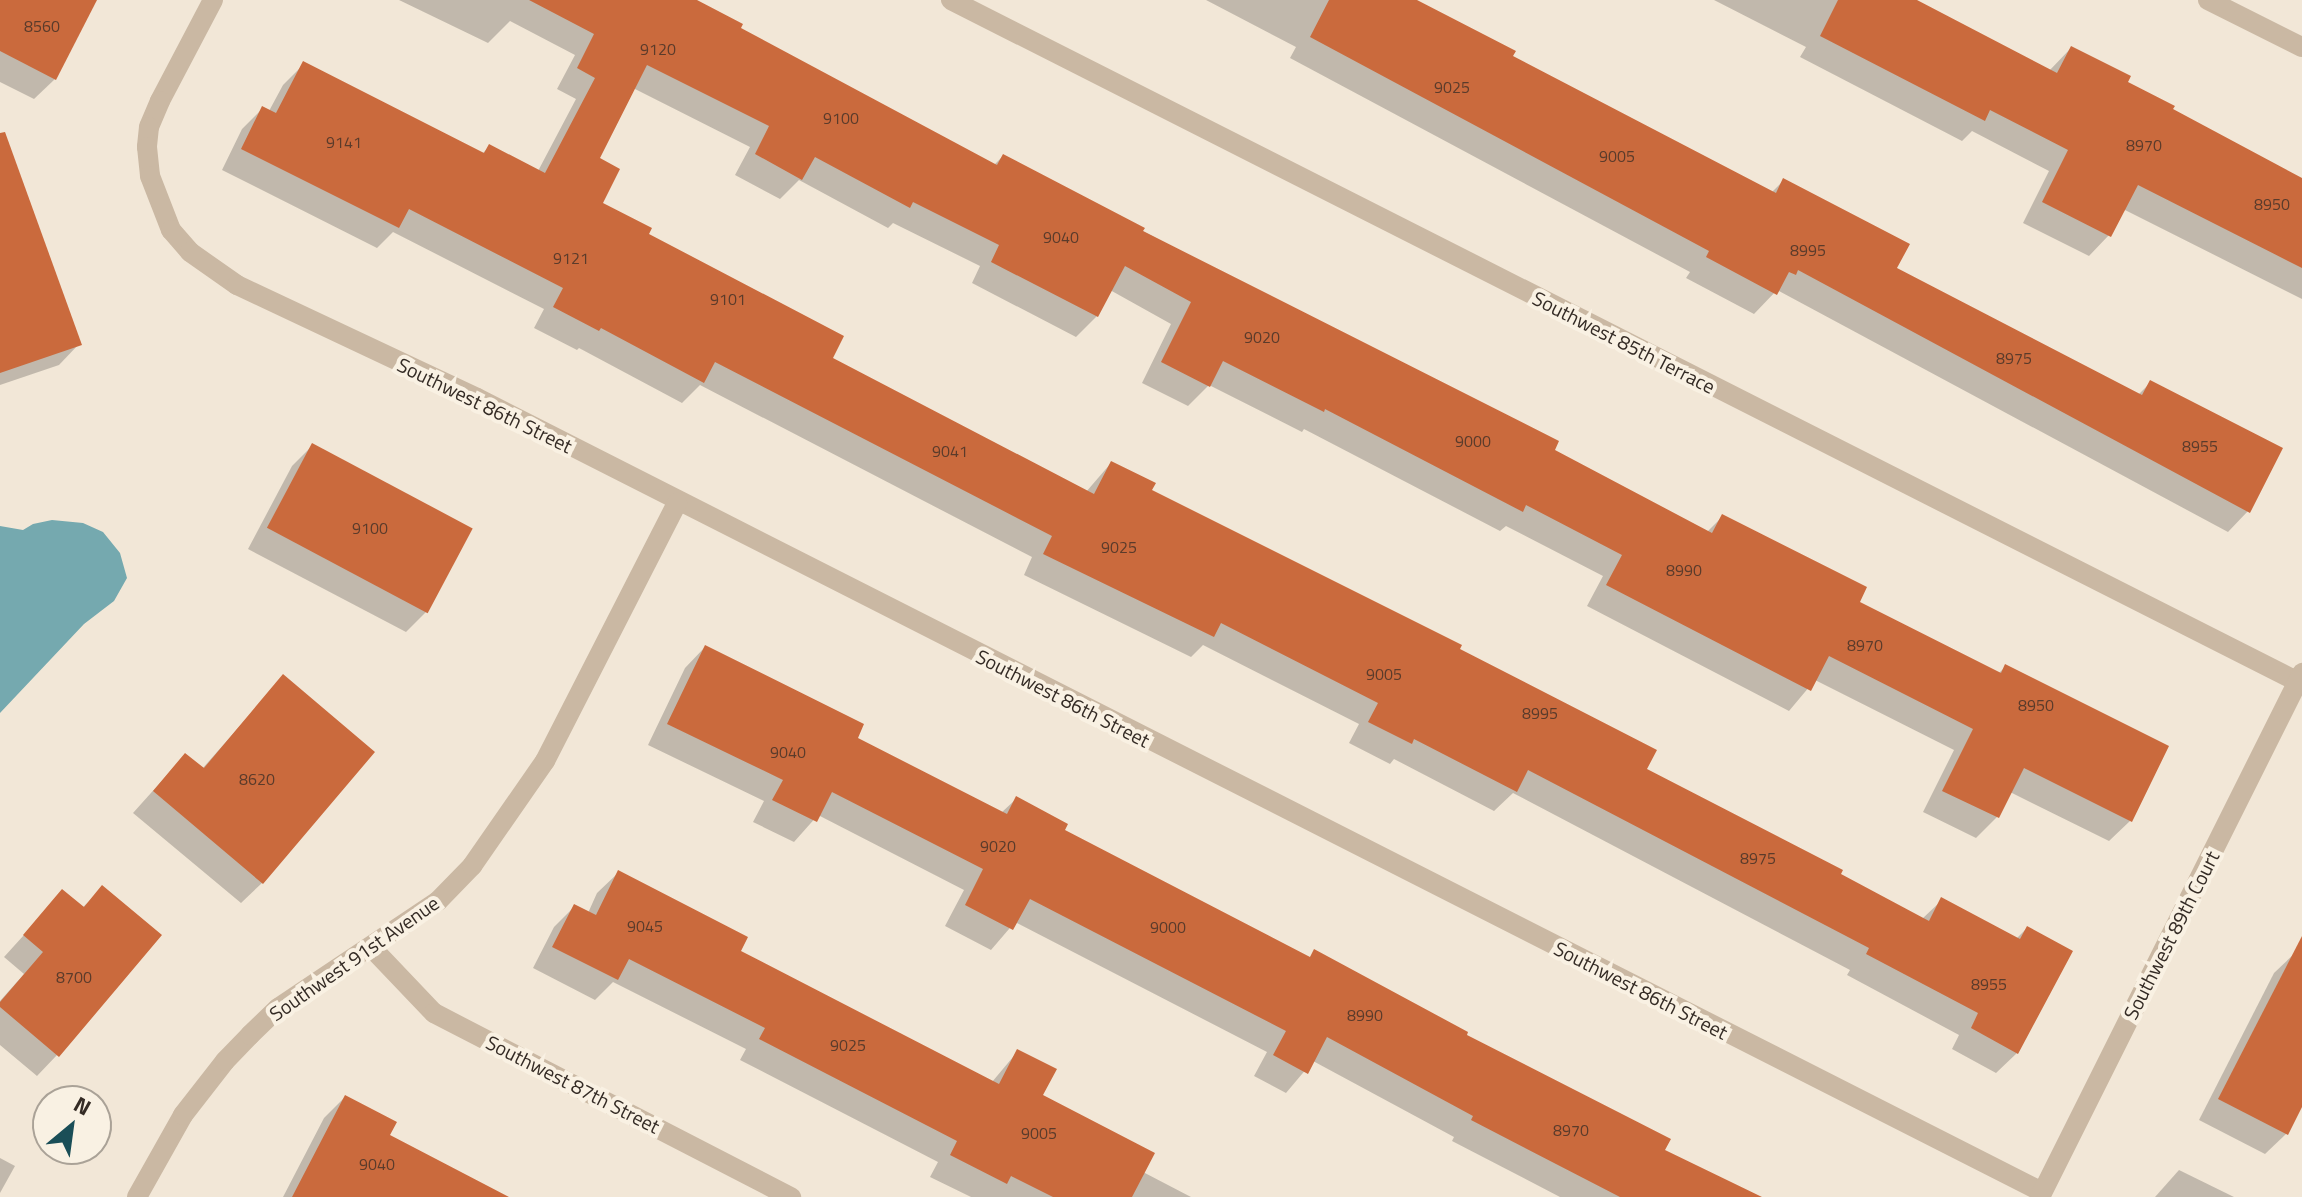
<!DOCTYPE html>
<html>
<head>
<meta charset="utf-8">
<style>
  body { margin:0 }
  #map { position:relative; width:2302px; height:1197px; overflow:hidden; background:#f2e7d7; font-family:"Titillium Web",sans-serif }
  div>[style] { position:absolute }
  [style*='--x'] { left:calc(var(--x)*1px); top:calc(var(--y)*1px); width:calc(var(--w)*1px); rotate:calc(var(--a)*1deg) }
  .water>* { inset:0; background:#75a9af }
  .shadow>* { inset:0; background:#0003 }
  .building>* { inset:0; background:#ca6a3d; transform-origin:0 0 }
  .street>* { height:20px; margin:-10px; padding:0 10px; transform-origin:10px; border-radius:10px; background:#cab8a3 }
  span { translate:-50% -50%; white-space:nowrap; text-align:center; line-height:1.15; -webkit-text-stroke:8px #f9f1e3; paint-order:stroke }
  .number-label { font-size:16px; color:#5a3b2b }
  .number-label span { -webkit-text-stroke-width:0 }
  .street-label { font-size:20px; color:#342b25 }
  .north { position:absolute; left:32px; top:1085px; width:80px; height:80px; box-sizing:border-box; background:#f9f1e3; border:2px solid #aaa297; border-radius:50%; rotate:29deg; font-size:22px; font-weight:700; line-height:32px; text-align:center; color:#342b25 }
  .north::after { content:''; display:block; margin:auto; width:28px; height:36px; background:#1a4e57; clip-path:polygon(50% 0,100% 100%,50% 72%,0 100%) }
</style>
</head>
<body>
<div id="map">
  <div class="water">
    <i style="clip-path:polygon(52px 520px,83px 523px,103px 532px,120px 553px,127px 578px,114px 601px,84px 624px,0 713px,0 526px,23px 530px,33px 524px)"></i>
  </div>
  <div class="shadow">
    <i style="clip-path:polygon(0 0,95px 0,55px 79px,34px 99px,0 82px)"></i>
    <i style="clip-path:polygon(399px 0,692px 0,738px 29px,993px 166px,1003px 156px,1706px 533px,1722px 517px,1857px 603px,1998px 674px,2006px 666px,2130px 821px,2109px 841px,2010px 792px,1997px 817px,1976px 838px,1923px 812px,1954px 750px,1815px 680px,1789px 711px,1587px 606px,1603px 576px,1506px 526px,1500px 531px,1304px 429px,1302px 432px,1209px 385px,1188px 406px,1142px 383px,1171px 324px,1110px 290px,1097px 316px,1076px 337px,972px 283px,980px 266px,893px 223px,888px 228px,799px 180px,780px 199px,735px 175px,750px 147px,633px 88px,598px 159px,600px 204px,830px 359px,1086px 492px,1111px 463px,1150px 491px,1457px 650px,1644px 770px,1922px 919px,1942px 900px,2016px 939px,2027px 928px,2017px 1053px,1996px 1073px,1952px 1049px,1959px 1035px,1847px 975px,1850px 970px,1513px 793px,1494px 811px,1394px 759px,1390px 764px,1349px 743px,1359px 724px,1203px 645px,1191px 657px,1024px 575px,1032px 557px,700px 385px,682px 403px,579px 348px,577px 350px,534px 328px,544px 309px,393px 232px,377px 248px,222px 170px,242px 129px,263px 108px,269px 111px,283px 85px,304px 64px,482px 154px,490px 146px,538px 171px,576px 99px,557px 89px,575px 55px,510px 21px,488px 43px)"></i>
    <i style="clip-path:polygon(1206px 0,1413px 0,1510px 57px,1771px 193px,1784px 180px,1894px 269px,2138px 395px,2151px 382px,2248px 511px,2228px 532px,1777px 290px,1754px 314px,1686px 278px,1690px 272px,1290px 58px,1296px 47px)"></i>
    <i style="clip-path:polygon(1714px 0,1912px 0,2049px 71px,2071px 48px,2125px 83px,2302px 181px,2302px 299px,2123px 209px,2109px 235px,2089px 256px,2023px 223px,2049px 171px,1972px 131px,1962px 141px,1800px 57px,1806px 47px)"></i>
    <i style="clip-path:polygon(0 182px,79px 344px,59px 365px,0 385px)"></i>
    <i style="clip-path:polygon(312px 446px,427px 611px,406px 632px,248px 549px,292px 466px)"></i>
    <i style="clip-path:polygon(705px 647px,855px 739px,1001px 813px,1016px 799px,1062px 831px,1309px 958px,1315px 952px,1662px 1151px,1757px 1197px,1560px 1197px,1452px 1141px,1454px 1137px,1313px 1061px,1286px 1093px,1254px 1076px,1267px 1052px,1015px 922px,991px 950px,945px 926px,964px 890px,818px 815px,794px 842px,753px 822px,764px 801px,648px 745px,685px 668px)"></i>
    <i style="clip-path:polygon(283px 677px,262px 883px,241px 903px,133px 813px,185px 755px,202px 769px)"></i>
    <i style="clip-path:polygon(618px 873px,738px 952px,992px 1082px,1018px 1051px,1040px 1096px,1143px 1172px,1191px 1197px,971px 1197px,930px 1177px,938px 1162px,740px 1060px,746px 1049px,613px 982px,595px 1000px,533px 968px,554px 927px,575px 906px,588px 913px,597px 893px)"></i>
    <i style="clip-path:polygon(103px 888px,57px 1055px,37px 1076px,0 1045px,0 1001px,24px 974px,4px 957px,63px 892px,82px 908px)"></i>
    <i style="clip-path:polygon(2295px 953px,2302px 956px,2302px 1102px,2286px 1134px,2265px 1154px,2199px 1120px,2274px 973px)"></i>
    <i style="clip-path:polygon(345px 1097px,387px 1136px,500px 1197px,283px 1197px,324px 1118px)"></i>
    <i style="clip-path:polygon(0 1158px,15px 1166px,0 1193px)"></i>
    <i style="clip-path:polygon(2179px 1170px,2234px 1197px,2155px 1197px)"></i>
  </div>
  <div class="building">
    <i style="clip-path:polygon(0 0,97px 0,56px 80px,0 51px)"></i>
    <i style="clip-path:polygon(529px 0,697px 0,743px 24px,741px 28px,997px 165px,1003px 154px,1145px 228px,1143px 231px,1559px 441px,1555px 450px,1712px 533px,1722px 514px,1867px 587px,1860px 602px,2001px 673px,2005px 664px,2169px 746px,2132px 822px,2024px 768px,1999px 818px,1942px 791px,1973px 729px,1829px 656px,1811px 691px,1606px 585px,1622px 555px,1526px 505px,1523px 512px,1325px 409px,1324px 412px,1223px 361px,1210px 387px,1161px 362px,1191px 302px,1125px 266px,1098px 317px,991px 262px,999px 245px,913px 202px,910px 208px,815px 157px,802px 180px,755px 154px,769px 126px,647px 65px,600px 158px,620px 169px,603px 203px,652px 228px,649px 234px,844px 336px,833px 358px,1094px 494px,1111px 461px,1156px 483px,1152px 490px,1462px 645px,1460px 649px,1657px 750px,1647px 769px,1843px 870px,1841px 874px,1929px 921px,1941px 897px,2020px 939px,2027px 926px,2073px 951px,2018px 1054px,1971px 1028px,1978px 1013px,1866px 954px,1869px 948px,1528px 770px,1517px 792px,1414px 739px,1412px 744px,1368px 722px,1378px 703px,1221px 623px,1214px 637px,1043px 554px,1052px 536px,715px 362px,704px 383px,601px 328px,599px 331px,553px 307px,563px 288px,409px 209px,399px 228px,241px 149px,262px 106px,276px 113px,303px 61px,484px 153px,489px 144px,545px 173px,595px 78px,577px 68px,594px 34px)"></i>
    <i style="clip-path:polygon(1329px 0,1417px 0,1516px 51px,1513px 56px,1776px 193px,1783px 178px,1910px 244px,1897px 268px,2142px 395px,2150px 380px,2283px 448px,2250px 513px,1798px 270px,1796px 275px,1789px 272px,1777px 295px,1706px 257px,1709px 251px,1310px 37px)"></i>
    <i style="clip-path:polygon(1838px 0,1917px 0,2057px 73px,2071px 46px,2131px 76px,2128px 82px,2175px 106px,2173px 109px,2302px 178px,2302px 268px,2138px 185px,2111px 237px,2042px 202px,2068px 150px,1990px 110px,1985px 121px,1820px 36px)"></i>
    <i style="clip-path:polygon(5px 132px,82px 345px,0 373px,0 133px)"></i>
    <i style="left:312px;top:443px;width:182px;height:96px;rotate:28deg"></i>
    <i style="clip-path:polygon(705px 645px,864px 724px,858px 738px,1007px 814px,1016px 796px,1068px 824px,1065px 830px,1310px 957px,1314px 949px,1468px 1032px,1467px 1035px,1671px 1139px,1665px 1150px,1762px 1197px,1620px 1197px,1471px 1120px,1473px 1116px,1327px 1037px,1308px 1074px,1273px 1055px,1286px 1031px,1030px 899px,1013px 930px,965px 905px,983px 869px,832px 792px,817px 822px,772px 800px,783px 780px,667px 724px)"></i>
    <i style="clip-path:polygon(283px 674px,375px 752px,263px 884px,153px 791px,185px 753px,204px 768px)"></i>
    <i style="clip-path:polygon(618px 870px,748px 937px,741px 951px,999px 1084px,1017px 1049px,1057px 1069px,1043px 1095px,1155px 1153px,1132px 1197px,1053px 1197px,1011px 1176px,1007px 1184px,950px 1155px,957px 1141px,759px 1039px,765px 1028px,629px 959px,618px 980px,552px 947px,574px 904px,596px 915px)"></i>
    <i style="clip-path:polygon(102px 885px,162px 935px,59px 1057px,0 1007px,0 1002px,43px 952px,23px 935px,62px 889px,84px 907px)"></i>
    <i style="clip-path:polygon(2302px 936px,2302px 1107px,2288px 1135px,2218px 1099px)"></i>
    <i style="clip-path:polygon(345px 1095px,397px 1122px,390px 1135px,509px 1197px,292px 1197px)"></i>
  </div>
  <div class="street">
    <i style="--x:213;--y:0;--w:114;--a:117.7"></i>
    <i style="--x:160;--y:101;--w:28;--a:113"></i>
    <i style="--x:149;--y:127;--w:20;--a:96"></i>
    <i style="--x:147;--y:147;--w:29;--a:84"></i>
    <i style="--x:150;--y:176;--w:58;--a:68.7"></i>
    <i style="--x:171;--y:230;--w:29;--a:49"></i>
    <i style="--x:190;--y:252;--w:57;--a:35.1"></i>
    <i style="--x:237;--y:285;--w:265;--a:25.2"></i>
    <i style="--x:477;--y:398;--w:1755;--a:26.9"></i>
    <i style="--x:951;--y:0;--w:1510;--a:26.85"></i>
    <i style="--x:2208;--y:0;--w:105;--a:26.6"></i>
    <i style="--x:372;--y:948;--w:90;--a:46.4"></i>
    <i style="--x:434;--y:1013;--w:402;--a:27.3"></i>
    <i style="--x:137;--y:1197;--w:94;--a:-60.7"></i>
    <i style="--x:183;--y:1115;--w:68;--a:-52.1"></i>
    <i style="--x:225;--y:1061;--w:36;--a:-46"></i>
    <i style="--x:250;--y:1035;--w:39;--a:-44"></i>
    <i style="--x:278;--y:1008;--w:192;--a:-33.8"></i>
    <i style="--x:438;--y:901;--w:49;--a:-45.8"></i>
    <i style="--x:472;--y:866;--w:128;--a:-55.2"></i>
    <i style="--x:545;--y:761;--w:290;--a:-62.9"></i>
    <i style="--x:2040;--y:1197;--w:586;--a:-63.43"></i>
  </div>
  <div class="number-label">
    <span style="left:42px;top:26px">8560</span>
    <span style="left:658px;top:49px">9120</span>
    <span style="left:1452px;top:87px">9025</span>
    <span style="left:841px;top:118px">9100</span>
    <span style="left:344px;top:142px">9141</span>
    <span style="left:2144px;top:145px">8970</span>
    <span style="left:1617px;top:156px">9005</span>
    <span style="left:2272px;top:204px">8950</span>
    <span style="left:1061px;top:237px">9040</span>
    <span style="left:1808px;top:250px">8995</span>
    <span style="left:571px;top:258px">9121</span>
    <span style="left:728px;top:299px">9101</span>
    <span style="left:1262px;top:337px">9020</span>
    <span style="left:2014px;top:358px">8975</span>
    <span style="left:1473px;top:441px">9000</span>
    <span style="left:2200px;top:446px">8955</span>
    <span style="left:950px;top:451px">9041</span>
    <span style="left:370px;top:528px">9100</span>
    <span style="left:1119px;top:547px">9025</span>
    <span style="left:1684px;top:570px">8990</span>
    <span style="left:1865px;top:645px">8970</span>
    <span style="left:1384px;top:674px">9005</span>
    <span style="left:2036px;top:705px">8950</span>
    <span style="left:1540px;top:713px">8995</span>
    <span style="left:788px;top:752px">9040</span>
    <span style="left:257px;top:779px">8620</span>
    <span style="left:998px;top:846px">9020</span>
    <span style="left:1758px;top:858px">8975</span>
    <span style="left:645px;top:926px">9045</span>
    <span style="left:1168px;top:927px">9000</span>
    <span style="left:74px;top:977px">8700</span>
    <span style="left:1989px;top:984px">8955</span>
    <span style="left:1365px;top:1015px">8990</span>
    <span style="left:848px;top:1045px">9025</span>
    <span style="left:1571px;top:1130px">8970</span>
    <span style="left:1039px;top:1133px">9005</span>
    <span style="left:377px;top:1164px">9040</span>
  </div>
  <div class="street-label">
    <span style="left:1624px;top:342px;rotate:27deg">Southwest 85th Terrace</span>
    <span style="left:485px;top:405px;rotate:26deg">Southwest 86th Street</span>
    <span style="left:1063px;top:698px;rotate:27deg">Southwest 86th Street</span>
    <span style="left:2171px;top:935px;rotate:-63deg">Southwest 89th Court</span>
    <span style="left:354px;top:958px;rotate:-35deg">Southwest 91st Avenue</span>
    <span style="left:1641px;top:990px;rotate:27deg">Southwest 86th Street</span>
    <span style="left:573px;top:1084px;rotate:27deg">Southwest 87th Street</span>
  </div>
  <div class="north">N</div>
</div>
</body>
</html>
